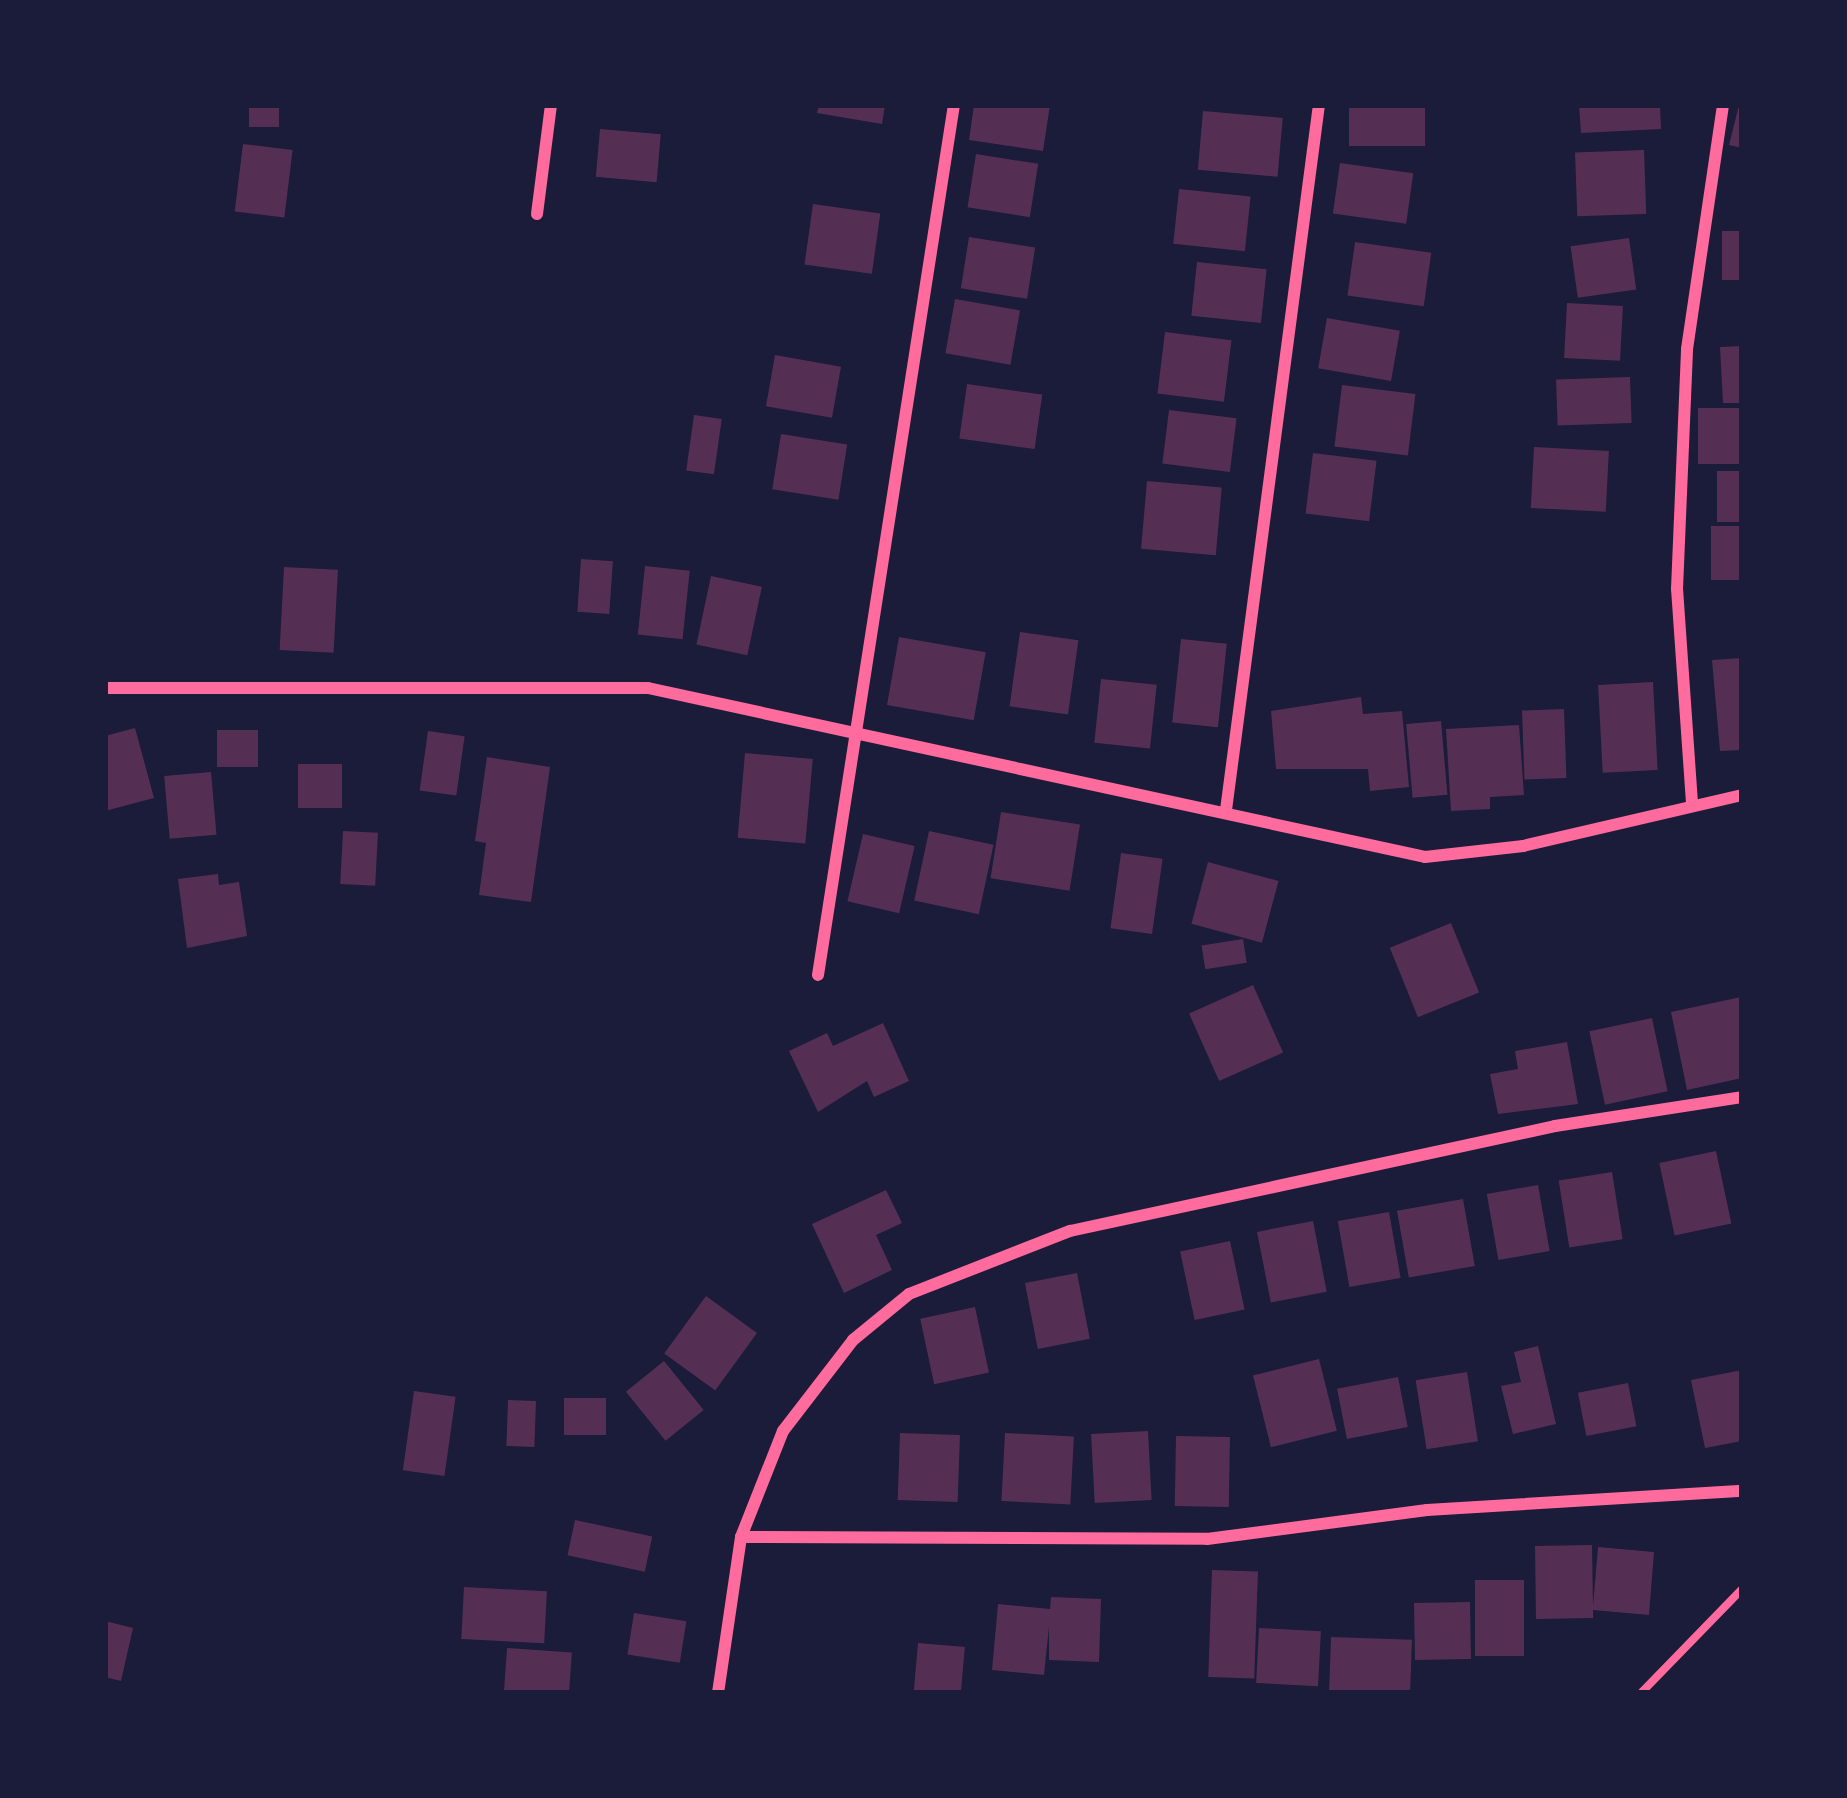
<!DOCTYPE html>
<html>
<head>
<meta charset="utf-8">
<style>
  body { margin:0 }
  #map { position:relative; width:1847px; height:1798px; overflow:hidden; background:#1b1b3a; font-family:Lato,sans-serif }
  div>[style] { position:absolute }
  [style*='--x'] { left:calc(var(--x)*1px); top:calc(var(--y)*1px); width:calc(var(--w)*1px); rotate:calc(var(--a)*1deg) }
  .building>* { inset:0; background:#542f53; transform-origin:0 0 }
  .service>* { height:8px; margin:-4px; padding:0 4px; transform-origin:4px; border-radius:4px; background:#ff6b9d }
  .minor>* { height:12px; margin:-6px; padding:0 6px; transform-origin:6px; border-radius:6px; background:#ff6b9d }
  span { translate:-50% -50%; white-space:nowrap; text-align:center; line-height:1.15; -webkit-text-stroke:12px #1b1b3a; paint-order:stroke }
  .frame { position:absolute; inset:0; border:108px solid #1b1b3a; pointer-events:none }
</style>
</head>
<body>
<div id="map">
  <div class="building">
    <i style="left:249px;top:105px;width:30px;height:22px"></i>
    <i style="clip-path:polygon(819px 105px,885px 105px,882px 124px,817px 113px)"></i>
    <i style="clip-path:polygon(974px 105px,1050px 105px,1043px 151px,969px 140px)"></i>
    <i style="left:1349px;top:105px;width:76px;height:41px"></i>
    <i style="clip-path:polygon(1579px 105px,1660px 105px,1661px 129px,1581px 133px)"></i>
    <i style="clip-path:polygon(1739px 105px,1742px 105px,1742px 148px,1729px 145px)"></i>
    <i style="left:1203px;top:111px;width:80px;height:59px;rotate:5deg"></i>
    <i style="left:600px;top:129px;width:61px;height:48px;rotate:5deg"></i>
    <i style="left:243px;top:144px;width:50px;height:68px;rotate:7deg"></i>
    <i style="left:1644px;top:150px;width:64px;height:69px;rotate:88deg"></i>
    <i style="left:976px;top:154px;width:63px;height:54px;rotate:9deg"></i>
    <i style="left:1340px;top:163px;width:74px;height:51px;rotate:8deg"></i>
    <i style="left:1179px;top:189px;width:72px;height:55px;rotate:6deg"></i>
    <i style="left:813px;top:204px;width:68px;height:61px;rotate:8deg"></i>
    <i style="left:1742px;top:231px;width:49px;height:20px;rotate:90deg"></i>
    <i style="left:969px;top:237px;width:67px;height:52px;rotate:9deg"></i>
    <i style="left:1629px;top:238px;width:52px;height:59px;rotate:82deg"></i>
    <i style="left:1355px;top:242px;width:77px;height:54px;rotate:8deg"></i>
    <i style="left:1197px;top:262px;width:70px;height:54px;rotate:6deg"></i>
    <i style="left:955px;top:299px;width:66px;height:55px;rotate:10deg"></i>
    <i style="left:1567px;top:303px;width:56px;height:55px;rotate:3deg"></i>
    <i style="left:1327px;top:318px;width:74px;height:51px;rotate:10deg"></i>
    <i style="left:1165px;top:332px;width:67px;height:62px;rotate:7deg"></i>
    <i style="clip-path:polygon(1742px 346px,1742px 403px,1723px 403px,1720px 347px)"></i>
    <i style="left:775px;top:355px;width:67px;height:52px;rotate:10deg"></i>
    <i style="left:1630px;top:377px;width:46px;height:74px;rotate:88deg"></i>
    <i style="left:967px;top:384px;width:76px;height:55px;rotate:8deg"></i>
    <i style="left:1342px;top:385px;width:74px;height:62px;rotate:7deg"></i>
    <i style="left:1742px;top:408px;width:56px;height:44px;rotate:90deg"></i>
    <i style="left:1169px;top:410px;width:68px;height:54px;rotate:7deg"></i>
    <i style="left:694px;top:415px;width:28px;height:56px;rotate:8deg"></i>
    <i style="left:781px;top:434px;width:67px;height:56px;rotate:9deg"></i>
    <i style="left:1534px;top:447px;width:75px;height:61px;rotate:3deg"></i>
    <i style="left:1313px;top:453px;width:64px;height:61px;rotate:7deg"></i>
    <i style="left:1742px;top:471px;width:51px;height:25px;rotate:90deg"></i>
    <i style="left:1147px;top:481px;width:75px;height:68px;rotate:5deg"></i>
    <i style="left:1742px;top:526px;width:54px;height:31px;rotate:90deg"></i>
    <i style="left:581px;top:559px;width:32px;height:53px;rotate:4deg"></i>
    <i style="left:645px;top:566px;width:45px;height:69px;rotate:6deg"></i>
    <i style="left:284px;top:567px;width:54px;height:83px;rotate:3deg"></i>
    <i style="left:711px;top:576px;width:52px;height:70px;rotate:12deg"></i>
    <i style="left:1020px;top:632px;width:59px;height:75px;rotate:8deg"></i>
    <i style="left:899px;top:637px;width:88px;height:69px;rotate:10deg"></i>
    <i style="left:1181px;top:639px;width:46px;height:84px;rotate:6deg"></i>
    <i style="clip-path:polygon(1742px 658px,1742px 750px,1720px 751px,1712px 660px)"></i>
    <i style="left:1101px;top:679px;width:56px;height:64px;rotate:6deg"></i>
    <i style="left:1653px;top:682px;width:88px;height:55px;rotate:87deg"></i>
    <i style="clip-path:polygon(1361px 697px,1363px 714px,1402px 711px,1409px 787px,1370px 791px,1368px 769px,1276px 769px,1271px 711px)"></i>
    <i style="left:1564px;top:709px;width:69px;height:42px;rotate:88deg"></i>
    <i style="left:1441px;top:721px;width:74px;height:35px;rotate:85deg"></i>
    <i style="clip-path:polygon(1519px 725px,1524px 795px,1490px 797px,1490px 809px,1451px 811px,1446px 729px)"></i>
    <i style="clip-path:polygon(135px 728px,154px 798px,105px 811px,105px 736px)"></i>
    <i style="left:217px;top:730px;width:41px;height:37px"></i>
    <i style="left:428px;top:731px;width:37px;height:60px;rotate:8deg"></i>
    <i style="left:745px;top:753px;width:68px;height:85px;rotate:5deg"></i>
    <i style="clip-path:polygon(487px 757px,550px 767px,531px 902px,479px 895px,486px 843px,475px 841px)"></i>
    <i style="left:298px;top:764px;width:44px;height:44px"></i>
    <i style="left:211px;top:772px;width:63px;height:47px;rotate:85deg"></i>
    <i style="left:1001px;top:812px;width:80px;height:67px;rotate:9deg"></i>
    <i style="left:343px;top:831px;width:35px;height:53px;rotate:3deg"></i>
    <i style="left:929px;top:831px;width:66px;height:71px;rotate:12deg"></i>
    <i style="left:863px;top:834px;width:53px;height:69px;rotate:13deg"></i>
    <i style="left:1121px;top:853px;width:42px;height:76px;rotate:8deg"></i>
    <i style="left:1208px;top:862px;width:73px;height:64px;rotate:15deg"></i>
    <i style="clip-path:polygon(218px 874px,219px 885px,239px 882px,247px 936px,187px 948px,178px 879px)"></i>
    <i style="left:1451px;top:923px;width:75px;height:66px;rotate:68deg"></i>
    <i style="left:1243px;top:939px;width:24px;height:42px;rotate:81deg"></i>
    <i style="left:1253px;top:985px;width:74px;height:70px;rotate:66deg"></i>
    <i style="clip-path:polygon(1741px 997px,1742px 1078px,1687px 1090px,1671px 1012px)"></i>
    <i style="left:1652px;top:1018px;width:75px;height:64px;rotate:78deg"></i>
    <i style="clip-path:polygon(883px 1023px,909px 1081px,874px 1097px,867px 1081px,818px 1112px,789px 1051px,827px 1033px,833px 1046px)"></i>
    <i style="clip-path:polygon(1567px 1042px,1578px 1104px,1498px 1114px,1490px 1074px,1518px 1069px,1515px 1051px)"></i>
    <i style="left:1716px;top:1151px;width:74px;height:58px;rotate:78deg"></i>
    <i style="left:1612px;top:1172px;width:68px;height:54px;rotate:81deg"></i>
    <i style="left:1538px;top:1185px;width:67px;height:52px;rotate:80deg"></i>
    <i style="clip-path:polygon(886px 1190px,902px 1223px,876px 1235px,892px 1270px,844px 1293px,812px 1224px)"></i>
    <i style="left:1463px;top:1199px;width:68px;height:67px;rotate:80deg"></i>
    <i style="left:1389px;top:1212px;width:67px;height:52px;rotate:80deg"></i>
    <i style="left:1313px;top:1221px;width:72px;height:57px;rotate:79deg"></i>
    <i style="left:1230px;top:1241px;width:70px;height:51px;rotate:78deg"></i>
    <i style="left:1077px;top:1273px;width:67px;height:53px;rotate:79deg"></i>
    <i style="left:706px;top:1296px;width:63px;height:71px;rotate:36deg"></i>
    <i style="left:975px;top:1307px;width:67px;height:56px;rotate:78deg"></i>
    <i style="clip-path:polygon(1538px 1346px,1556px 1424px,1513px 1434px,1501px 1386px,1521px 1382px,1514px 1352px)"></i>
    <i style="left:1319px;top:1359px;width:74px;height:68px;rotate:76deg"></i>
    <i style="left:664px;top:1361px;width:63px;height:49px;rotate:51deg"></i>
    <i style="clip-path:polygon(1742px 1370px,1742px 1441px,1705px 1448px,1691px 1380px)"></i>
    <i style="left:1467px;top:1372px;width:70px;height:52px;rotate:81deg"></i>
    <i style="left:1398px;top:1377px;width:51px;height:62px;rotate:79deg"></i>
    <i style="left:1628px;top:1383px;width:44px;height:51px;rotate:79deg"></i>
    <i style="left:414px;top:1391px;width:42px;height:80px;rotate:8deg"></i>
    <i style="left:606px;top:1398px;width:37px;height:42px;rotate:90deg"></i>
    <i style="left:508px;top:1400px;width:28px;height:46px;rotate:2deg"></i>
    <i style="left:1148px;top:1431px;width:69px;height:57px;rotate:87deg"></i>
    <i style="left:900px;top:1433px;width:60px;height:67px;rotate:2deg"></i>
    <i style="left:1005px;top:1433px;width:69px;height:68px;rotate:3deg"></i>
    <i style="left:1176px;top:1436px;width:54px;height:70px;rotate:1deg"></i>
    <i style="left:575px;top:1520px;width:79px;height:36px;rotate:12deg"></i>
    <i style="clip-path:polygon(1592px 1545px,1593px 1606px,1598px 1547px,1654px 1552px,1649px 1615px,1593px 1610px,1593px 1618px,1536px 1619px,1535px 1546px)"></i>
    <i style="left:1212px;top:1570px;width:46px;height:107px;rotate:2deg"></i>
    <i style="left:1524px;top:1580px;width:76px;height:49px;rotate:90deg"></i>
    <i style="left:464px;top:1587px;width:83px;height:52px;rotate:3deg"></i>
    <i style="clip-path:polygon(1051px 1597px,1101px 1599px,1099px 1662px,1049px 1660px,1049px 1627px,1044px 1675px,992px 1670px,998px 1604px,1050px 1609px)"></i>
    <i style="left:1470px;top:1602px;width:57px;height:56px;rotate:89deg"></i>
    <i style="left:634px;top:1613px;width:53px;height:42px;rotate:9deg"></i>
    <i style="clip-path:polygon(105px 1621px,133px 1628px,121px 1681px,105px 1677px)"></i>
    <i style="left:1259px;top:1628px;width:62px;height:55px;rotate:3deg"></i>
    <i style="left:1331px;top:1637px;width:81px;height:56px;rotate:2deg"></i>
    <i style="left:918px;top:1643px;width:47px;height:50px;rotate:5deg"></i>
    <i style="left:507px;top:1648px;width:65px;height:45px;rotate:4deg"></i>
  </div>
  <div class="service">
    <i style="--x:1641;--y:1693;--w:145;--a:-45.8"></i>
  </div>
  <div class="minor">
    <i style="--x:537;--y:214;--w:110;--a:-82.7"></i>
    <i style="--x:105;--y:688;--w:543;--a:0"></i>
    <i style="--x:648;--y:688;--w:795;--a:12.27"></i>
    <i style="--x:1425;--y:857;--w:99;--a:-6.4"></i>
    <i style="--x:1523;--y:846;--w:225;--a:-13.1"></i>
    <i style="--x:1692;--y:803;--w:215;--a:-94"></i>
    <i style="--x:1677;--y:589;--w:240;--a:-87.6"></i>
    <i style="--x:1687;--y:349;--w:247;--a:-81.6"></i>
    <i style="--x:1226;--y:810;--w:711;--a:-82.49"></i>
    <i style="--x:818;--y:975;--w:881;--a:-81.12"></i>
    <i style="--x:741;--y:1537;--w:466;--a:0.2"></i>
    <i style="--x:1207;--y:1539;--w:222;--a:-7.5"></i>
    <i style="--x:1427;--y:1510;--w:316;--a:-3.5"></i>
    <i style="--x:718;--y:1693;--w:158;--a:-81.6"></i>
    <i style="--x:741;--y:1537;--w:114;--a:-68.4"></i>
    <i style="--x:783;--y:1431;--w:115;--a:-52.4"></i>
    <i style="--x:853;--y:1340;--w:72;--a:-39.4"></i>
    <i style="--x:909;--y:1294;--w:173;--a:-21.4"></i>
    <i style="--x:1070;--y:1231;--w:496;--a:-12.2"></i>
    <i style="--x:1555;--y:1126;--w:189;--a:-8.8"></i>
  </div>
  <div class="frame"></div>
</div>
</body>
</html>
